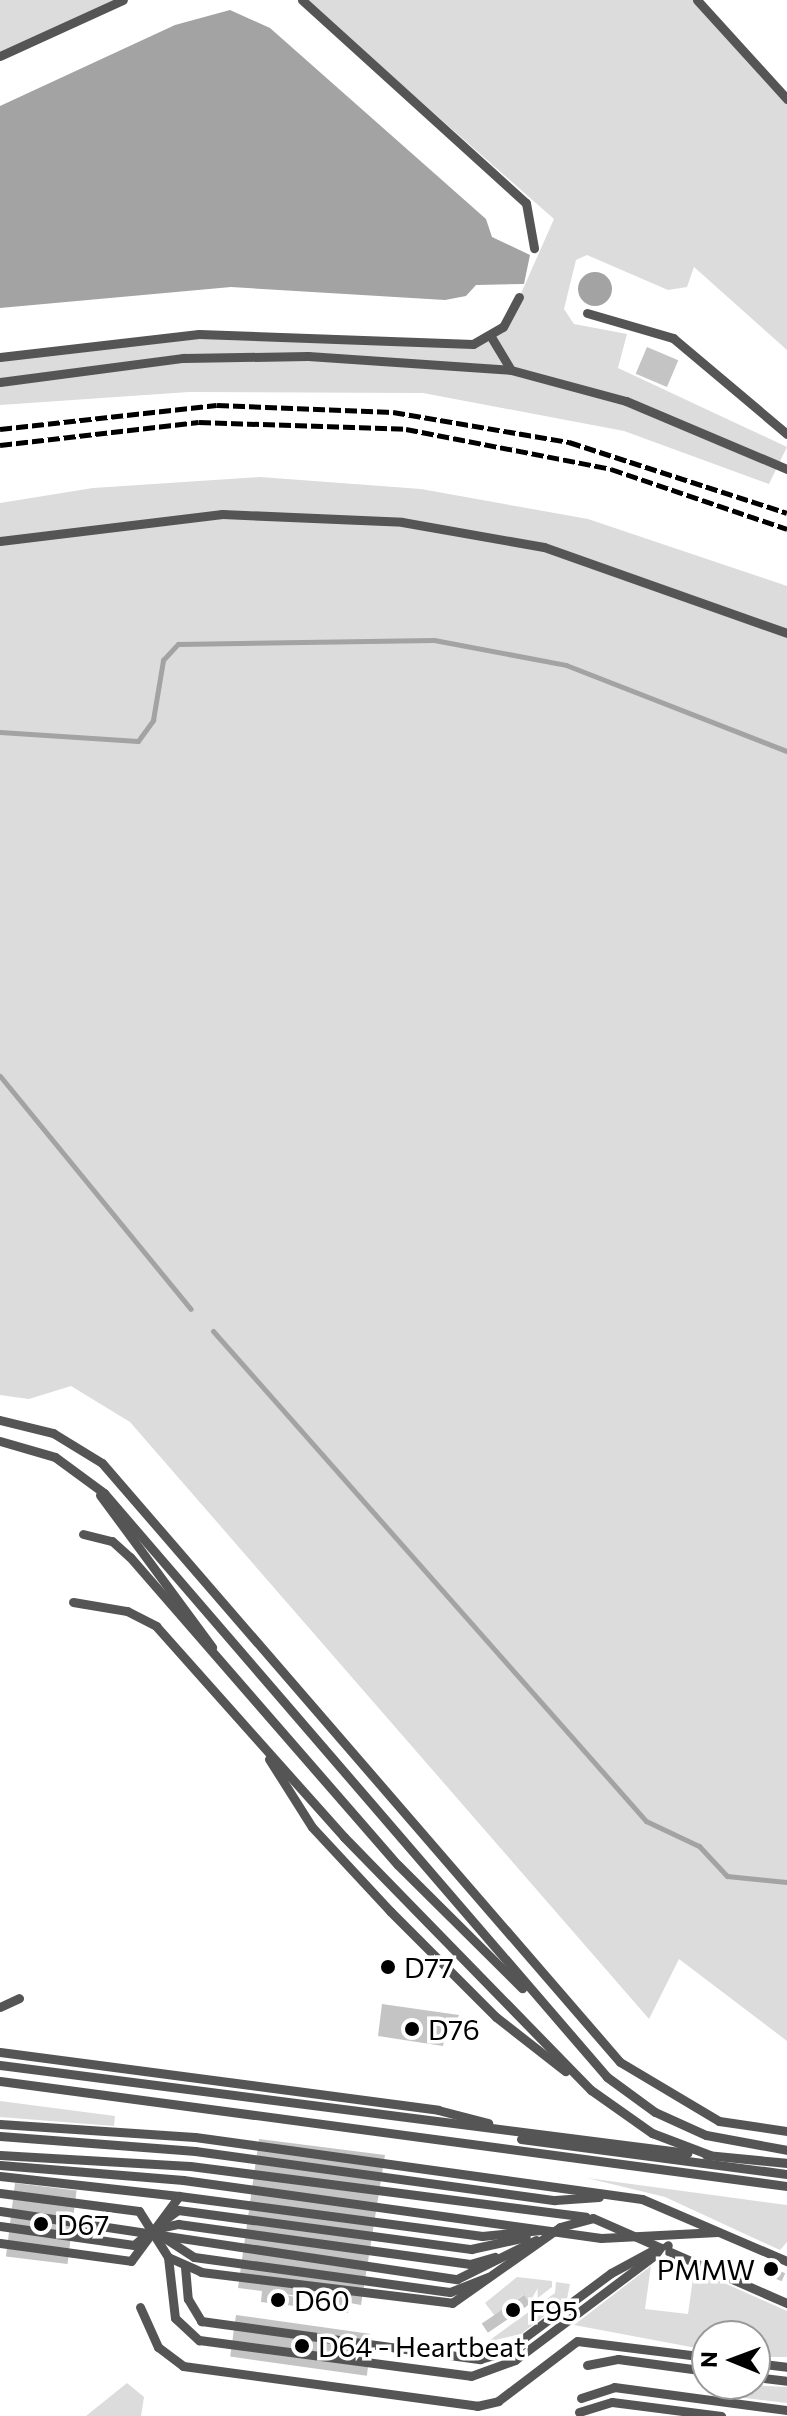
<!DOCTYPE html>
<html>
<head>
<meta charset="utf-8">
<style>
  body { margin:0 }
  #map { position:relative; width:787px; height:2416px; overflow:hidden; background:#fff; font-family:Commissioner,sans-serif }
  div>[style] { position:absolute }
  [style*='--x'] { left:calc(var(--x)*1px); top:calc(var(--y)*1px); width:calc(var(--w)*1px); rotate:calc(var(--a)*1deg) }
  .green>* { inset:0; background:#dcdcdc }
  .water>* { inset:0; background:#a3a3a3 }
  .round { border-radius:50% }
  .stream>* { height:5px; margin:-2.5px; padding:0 2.5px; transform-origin:2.5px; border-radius:2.5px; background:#a3a3a3 }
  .building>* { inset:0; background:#c4c4c4; transform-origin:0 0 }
  .lane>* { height:9px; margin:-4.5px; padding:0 4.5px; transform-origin:4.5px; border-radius:4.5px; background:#555 }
  .rail>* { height:5px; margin-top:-2.5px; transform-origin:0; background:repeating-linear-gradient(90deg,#000 0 12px,transparent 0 16px) }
  .dots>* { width:22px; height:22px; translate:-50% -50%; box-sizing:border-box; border:4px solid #fff; border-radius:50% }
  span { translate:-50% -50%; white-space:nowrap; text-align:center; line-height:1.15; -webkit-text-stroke:7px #fff; paint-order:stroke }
  .poi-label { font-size:28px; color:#000 }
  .left { translate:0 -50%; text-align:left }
  .right { translate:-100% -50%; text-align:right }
  .north { position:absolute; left:691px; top:2320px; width:80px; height:80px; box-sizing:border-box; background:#fff; border:2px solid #999; border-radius:50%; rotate:271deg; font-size:22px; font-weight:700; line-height:32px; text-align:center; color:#000 }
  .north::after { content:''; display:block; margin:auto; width:28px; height:36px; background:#000; clip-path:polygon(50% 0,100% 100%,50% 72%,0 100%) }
</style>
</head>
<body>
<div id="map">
  <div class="green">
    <i style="clip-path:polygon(0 0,125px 0,0 57px)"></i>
    <i style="clip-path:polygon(305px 0,693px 0,787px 102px,787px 350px,694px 267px,687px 287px,668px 290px,587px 255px,576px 260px,564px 309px,574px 324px,627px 334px,618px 368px,787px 447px,769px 484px,624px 431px,423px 393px,189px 392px,0 405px,0 359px,131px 339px,248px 335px,475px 342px,507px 325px,554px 219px)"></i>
    <i style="clip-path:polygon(260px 477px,421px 489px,588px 519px,787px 586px,787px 2041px,679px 1959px,649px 2019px,130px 1422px,71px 1386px,29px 1399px,0 1395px,0 503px,93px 488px)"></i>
    <i style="clip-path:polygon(0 2101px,115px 2116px,114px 2126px,0 2117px)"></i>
    <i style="clip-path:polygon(587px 2178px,787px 2205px,787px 2242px,780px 2250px,665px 2197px)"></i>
    <i style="clip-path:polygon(675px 2261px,787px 2311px,787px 2357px,755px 2357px,755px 2336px,707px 2336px,707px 2350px,574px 2325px,651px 2266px,645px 2309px,688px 2314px,694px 2271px)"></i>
    <i style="clip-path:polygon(517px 2277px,552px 2281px,552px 2287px,530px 2304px,523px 2295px,495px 2316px,485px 2303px)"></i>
    <i style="clip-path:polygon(556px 2282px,570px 2284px,567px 2299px,521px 2334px,487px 2342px,555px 2293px)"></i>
    <i style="clip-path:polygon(127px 2383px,144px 2397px,141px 2416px,86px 2416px)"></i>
    <i style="clip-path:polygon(730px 2384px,787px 2387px,787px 2403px,729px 2396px)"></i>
  </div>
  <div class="water">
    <i style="clip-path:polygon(230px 10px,270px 28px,486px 219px,492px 237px,530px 255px,524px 284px,476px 285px,466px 296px,445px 300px,231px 287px,0 308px,0 106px,175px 25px)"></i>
    <i class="round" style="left:578px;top:272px;width:34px;height:34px"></i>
  </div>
  <div class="stream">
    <i style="--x:0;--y:732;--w:138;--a:3.7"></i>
    <i style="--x:138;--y:741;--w:26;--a:-54"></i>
    <i style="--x:153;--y:720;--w:61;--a:-80.5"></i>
    <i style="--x:163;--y:660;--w:22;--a:-47"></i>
    <i style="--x:178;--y:644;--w:256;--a:-0.9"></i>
    <i style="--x:434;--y:640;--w:134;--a:10.7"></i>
    <i style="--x:566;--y:665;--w:237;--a:21.3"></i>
    <i style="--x:0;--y:1076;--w:301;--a:50.7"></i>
    <i style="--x:213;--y:1331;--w:654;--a:48.53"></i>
    <i style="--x:646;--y:1821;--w:59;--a:25.3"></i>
    <i style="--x:699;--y:1846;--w:41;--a:47"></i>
    <i style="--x:727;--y:1876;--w:60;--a:5.7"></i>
  </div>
  <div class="building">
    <i style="left:647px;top:347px;width:34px;height:29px;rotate:23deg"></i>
    <i style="left:381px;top:1958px;width:16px;height:15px;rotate:7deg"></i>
    <i style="clip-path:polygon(382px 2004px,459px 2015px,458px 2022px,447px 2021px,443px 2046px,378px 2036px)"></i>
    <i style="clip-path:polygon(259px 2139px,385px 2155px,361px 2305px,350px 2303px,348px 2313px,334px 2311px,335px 2301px,277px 2293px,295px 2297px,294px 2306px,261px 2302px,262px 2291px,238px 2288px)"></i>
    <i style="left:15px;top:2183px;width:62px;height:74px;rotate:7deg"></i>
    <i style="left:767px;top:2265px;width:20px;height:9px;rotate:24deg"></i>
    <i style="left:524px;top:2295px;width:11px;height:51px;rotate:56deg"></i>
    <i style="left:236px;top:2315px;width:138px;height:42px;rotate:8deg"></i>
  </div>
  <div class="lane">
    <i style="--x:302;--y:0;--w:302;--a:42.2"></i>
    <i style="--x:526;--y:203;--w:46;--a:79.9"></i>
    <i style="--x:697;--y:0;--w:134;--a:47.7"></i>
    <i style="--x:0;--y:56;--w:135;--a:-24.5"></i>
    <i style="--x:587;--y:313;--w:90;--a:16.2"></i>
    <i style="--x:673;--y:338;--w:149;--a:40.1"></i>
    <i style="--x:0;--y:357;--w:200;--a:-6.6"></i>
    <i style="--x:199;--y:334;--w:274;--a:2.1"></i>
    <i style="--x:473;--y:344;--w:34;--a:-30"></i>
    <i style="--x:503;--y:327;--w:34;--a:-62"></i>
    <i style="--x:511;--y:370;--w:119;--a:15.1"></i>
    <i style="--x:626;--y:401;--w:175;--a:22.9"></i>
    <i style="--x:0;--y:382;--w:185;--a:-7.5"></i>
    <i style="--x:183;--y:358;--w:125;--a:-0.9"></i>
    <i style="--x:308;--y:356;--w:203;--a:3.9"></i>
    <i style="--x:511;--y:370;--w:39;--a:-121"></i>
    <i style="--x:0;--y:541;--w:224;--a:-6.9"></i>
    <i style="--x:222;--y:514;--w:180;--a:2.5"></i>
    <i style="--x:402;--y:522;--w:144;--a:10"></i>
    <i style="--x:544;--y:547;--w:258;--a:19.5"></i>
    <i style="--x:0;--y:1420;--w:55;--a:13.8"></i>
    <i style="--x:53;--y:1433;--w:57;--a:31.5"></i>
    <i style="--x:102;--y:1463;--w:792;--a:49.15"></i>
    <i style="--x:620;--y:2062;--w:115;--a:30.8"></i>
    <i style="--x:719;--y:2121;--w:69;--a:8.4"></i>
    <i style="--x:0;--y:1441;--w:57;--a:16.2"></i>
    <i style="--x:55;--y:1457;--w:61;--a:36.3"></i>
    <i style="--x:104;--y:1493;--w:771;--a:49.26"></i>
    <i style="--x:607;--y:2077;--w:59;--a:36.1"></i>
    <i style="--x:655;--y:2112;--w:56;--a:24.3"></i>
    <i style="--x:706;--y:2135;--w:82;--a:10.5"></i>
    <i style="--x:100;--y:1495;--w:189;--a:53.6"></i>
    <i style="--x:83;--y:1534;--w:30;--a:14"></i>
    <i style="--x:112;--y:1541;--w:24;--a:42"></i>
    <i style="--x:130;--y:1557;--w:408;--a:49"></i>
    <i style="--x:398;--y:1865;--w:175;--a:44.8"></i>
    <i style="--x:73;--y:1602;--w:55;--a:9.5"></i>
    <i style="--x:127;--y:1611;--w:33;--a:27"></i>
    <i style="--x:156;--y:1626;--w:283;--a:48.3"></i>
    <i style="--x:344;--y:1837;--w:354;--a:45.7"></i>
    <i style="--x:591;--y:2090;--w:75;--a:35.2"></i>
    <i style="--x:652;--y:2133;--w:62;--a:20.8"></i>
    <i style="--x:269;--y:1759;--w:80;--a:57.7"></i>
    <i style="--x:312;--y:1827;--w:115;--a:47.1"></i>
    <i style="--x:390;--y:1911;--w:150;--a:45"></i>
    <i style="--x:496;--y:2017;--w:88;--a:38"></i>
    <i style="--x:0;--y:2007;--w:21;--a:-25"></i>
    <i style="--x:0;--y:2052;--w:442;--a:7.5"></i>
    <i style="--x:438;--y:2110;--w:52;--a:14.6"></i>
    <i style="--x:0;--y:2065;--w:693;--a:7.3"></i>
    <i style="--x:0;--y:2081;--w:794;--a:7.6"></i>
    <i style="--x:0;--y:2124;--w:195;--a:3.8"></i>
    <i style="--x:195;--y:2137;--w:451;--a:7.9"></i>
    <i style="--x:642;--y:2199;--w:158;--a:23.2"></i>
    <i style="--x:0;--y:2136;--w:196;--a:4.4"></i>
    <i style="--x:195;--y:2151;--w:363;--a:7.8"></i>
    <i style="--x:555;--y:2200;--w:44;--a:-3.9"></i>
    <i style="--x:521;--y:2139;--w:268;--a:7.5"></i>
    <i style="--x:0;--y:2155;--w:190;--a:3.3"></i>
    <i style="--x:190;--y:2166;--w:399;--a:7.3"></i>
    <i style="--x:706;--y:2155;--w:81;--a:5.6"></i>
    <i style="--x:0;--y:2165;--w:184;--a:4.7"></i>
    <i style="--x:183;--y:2180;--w:422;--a:7.9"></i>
    <i style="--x:601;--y:2238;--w:117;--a:-2.9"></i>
    <i style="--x:0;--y:2176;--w:180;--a:6.4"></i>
    <i style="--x:0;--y:2193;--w:140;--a:7.4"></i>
    <i style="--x:139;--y:2211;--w:54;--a:57.8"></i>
    <i style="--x:168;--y:2257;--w:36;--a:24"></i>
    <i style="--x:201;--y:2272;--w:253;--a:7"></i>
    <i style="--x:452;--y:2303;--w:132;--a:-35.1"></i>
    <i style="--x:560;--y:2227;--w:34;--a:-15"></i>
    <i style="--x:593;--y:2218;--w:212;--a:23.7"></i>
    <i style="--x:0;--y:2211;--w:462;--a:8.5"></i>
    <i style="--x:457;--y:2279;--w:88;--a:-26.3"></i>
    <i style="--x:164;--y:2220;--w:17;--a:-36"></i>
    <i style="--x:178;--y:2210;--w:296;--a:7.6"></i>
    <i style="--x:471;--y:2249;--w:56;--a:-12.3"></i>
    <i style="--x:0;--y:2226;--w:135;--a:8.1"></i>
    <i style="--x:134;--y:2245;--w:12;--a:-42"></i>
    <i style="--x:154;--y:2229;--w:25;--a:-12"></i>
    <i style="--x:178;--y:2224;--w:295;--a:7.8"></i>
    <i style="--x:470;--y:2264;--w:26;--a:-16"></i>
    <i style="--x:157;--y:2233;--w:44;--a:33"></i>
    <i style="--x:194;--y:2257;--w:258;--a:7.8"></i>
    <i style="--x:450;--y:2292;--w:41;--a:-21.5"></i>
    <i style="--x:0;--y:2243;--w:132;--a:7.8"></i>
    <i style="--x:131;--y:2261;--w:81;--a:-53.6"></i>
    <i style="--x:179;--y:2196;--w:306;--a:7.5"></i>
    <i style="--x:482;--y:2236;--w:59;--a:-5.8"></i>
    <i style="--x:168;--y:2257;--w:61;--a:83.5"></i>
    <i style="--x:175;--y:2318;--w:33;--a:43"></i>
    <i style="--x:199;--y:2340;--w:274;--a:7.5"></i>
    <i style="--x:471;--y:2376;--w:47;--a:-20"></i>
    <i style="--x:515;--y:2360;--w:191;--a:-36.9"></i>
    <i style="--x:185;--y:2267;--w:32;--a:85"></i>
    <i style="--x:188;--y:2299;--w:26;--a:59"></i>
    <i style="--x:201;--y:2321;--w:282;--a:7.8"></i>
    <i style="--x:480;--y:2359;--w:26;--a:-16"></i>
    <i style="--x:505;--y:2352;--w:132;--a:-36.7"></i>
    <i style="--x:611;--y:2273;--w:52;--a:-28.5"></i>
    <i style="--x:140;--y:2307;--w:44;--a:65.8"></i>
    <i style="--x:158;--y:2347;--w:31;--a:37"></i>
    <i style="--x:183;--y:2366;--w:297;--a:7.7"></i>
    <i style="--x:477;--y:2406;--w:22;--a:-13"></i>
    <i style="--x:498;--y:2401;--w:99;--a:-37.2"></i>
    <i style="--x:577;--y:2341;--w:131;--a:7"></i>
    <i style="--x:755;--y:2363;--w:32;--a:7"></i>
    <i style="--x:587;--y:2365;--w:32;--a:-11"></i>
    <i style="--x:618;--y:2359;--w:90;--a:7.7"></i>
    <i style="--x:755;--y:2377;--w:32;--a:7"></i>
    <i style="--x:581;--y:2398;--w:35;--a:-18"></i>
    <i style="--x:614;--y:2387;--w:175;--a:7.6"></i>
    <i style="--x:579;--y:2412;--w:34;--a:-17"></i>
    <i style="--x:612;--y:2402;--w:110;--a:7.3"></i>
  </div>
  <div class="rail">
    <i style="--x:0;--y:429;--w:218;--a:-6.3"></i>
    <i style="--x:217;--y:405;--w:176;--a:2.3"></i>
    <i style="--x:393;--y:412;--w:179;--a:9.7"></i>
    <i style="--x:569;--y:442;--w:229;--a:18"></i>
    <i style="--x:0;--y:445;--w:200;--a:-6.6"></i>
    <i style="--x:199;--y:422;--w:207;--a:1.9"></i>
    <i style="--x:406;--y:429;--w:209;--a:11"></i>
    <i style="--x:611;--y:469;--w:186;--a:18.8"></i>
  </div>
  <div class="dots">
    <i style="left:388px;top:1967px;background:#000"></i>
    <i style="left:412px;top:2029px;background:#000"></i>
    <i style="left:41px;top:2224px;background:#000"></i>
    <i style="left:771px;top:2269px;background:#000"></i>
    <i style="left:278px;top:2300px;background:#000"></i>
    <i style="left:513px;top:2310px;background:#000"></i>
    <i style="left:302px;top:2346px;background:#000"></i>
  </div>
  <div class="poi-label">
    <span class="left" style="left:404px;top:1967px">D77</span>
    <span class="left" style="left:428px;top:2029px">D76</span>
    <span class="left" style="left:57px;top:2224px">D67</span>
    <span class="right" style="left:755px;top:2269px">PMMW</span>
    <span class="left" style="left:294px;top:2300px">D60</span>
    <span class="left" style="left:529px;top:2310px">F95</span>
    <span class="left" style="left:318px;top:2346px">D64 - Heartbeat</span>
  </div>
  <div class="north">N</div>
</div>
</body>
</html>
